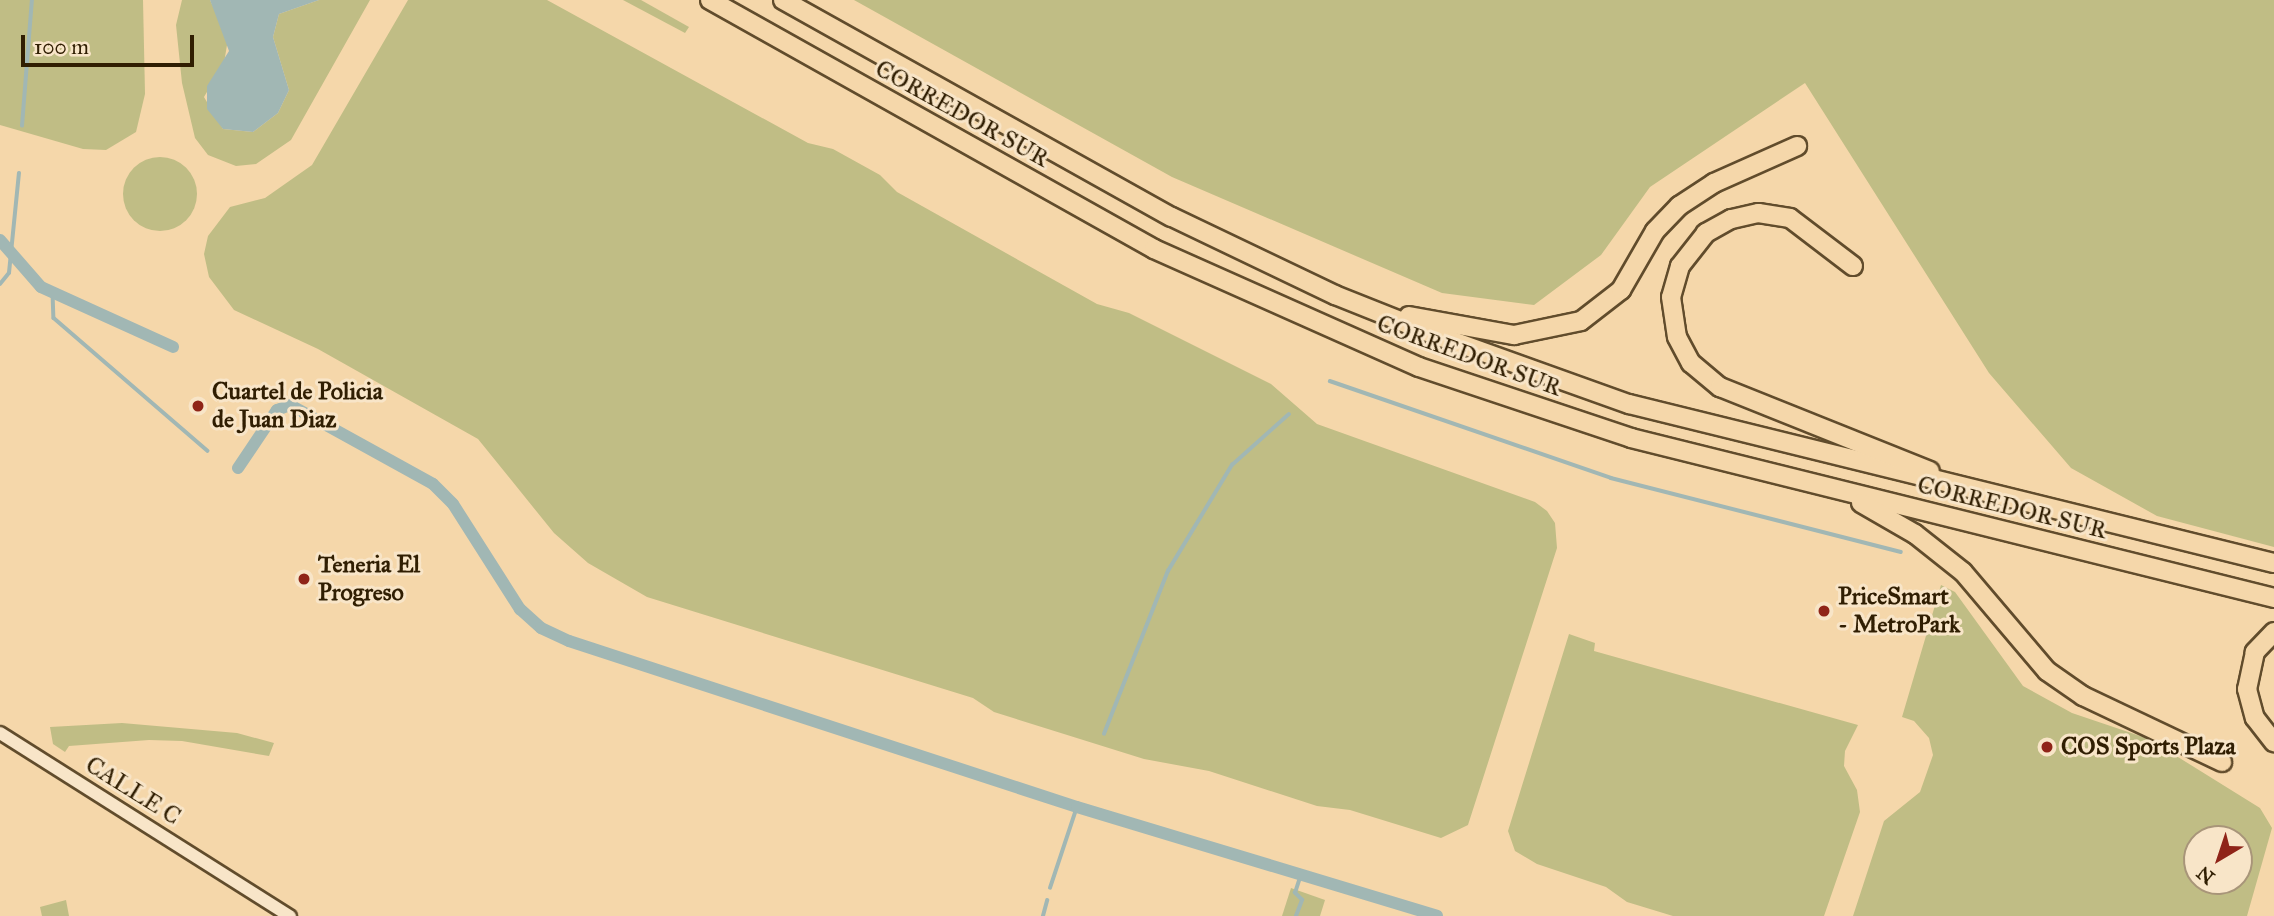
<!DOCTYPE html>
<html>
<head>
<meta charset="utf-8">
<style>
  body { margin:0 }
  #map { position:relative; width:2274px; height:916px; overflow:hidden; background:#f5d7aa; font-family:"IM FELL Great Primer",serif }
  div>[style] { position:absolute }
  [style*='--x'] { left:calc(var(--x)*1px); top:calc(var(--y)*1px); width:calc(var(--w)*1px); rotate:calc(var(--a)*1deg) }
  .green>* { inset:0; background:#c0bd85 }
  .round { border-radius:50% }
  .water>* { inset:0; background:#a1b7b4 }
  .stream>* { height:3.5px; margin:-1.75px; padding:0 1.75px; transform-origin:1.75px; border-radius:1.75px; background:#a1b7b4 }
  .canal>* { height:12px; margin:-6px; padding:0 6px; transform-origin:6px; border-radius:6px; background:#a1b7b4 }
  .roads { filter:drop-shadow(2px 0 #614c2c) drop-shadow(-2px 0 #614c2c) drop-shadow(0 2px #614c2c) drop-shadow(0 -2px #614c2c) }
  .tertiary>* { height:12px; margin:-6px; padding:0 6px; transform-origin:6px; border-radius:6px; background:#f8e5c8 }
  .motorway>* { height:18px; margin:-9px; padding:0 9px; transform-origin:9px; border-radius:9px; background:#f5d7aa }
  .dots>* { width:19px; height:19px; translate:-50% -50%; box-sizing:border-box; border:4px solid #f8e5c8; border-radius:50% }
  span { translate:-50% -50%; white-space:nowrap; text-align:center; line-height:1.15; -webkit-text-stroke:6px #f8e5c8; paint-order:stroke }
  .street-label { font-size:24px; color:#301e02 }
  .poi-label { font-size:24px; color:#301e02; font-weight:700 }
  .left { translate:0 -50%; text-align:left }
  .north { position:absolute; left:2183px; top:825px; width:70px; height:70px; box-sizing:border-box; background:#f8e5c8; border:2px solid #a89579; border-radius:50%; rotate:219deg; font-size:19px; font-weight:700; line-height:28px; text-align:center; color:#301e02 }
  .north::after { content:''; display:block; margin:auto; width:24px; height:32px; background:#8f2418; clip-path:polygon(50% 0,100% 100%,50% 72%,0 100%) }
  .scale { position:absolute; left:21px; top:35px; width:173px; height:32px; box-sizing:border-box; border:4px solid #301e02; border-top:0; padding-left:9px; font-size:21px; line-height:24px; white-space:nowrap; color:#301e02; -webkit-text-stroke:5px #f8e5c8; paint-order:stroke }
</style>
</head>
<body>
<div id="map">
  <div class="green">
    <i style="clip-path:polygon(0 0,143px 0,145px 94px,136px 132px,106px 150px,83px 149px,0 125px)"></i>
    <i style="clip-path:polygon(182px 0,210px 0,228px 39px,224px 63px,204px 97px,223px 129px,253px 132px,278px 113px,289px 90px,273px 37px,279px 14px,319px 0,370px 0,291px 140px,256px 164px,236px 166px,208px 155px,195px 138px,182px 83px,176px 25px)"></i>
    <i style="clip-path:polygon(408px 0,547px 0,808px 143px,833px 149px,880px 175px,897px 192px,1097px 304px,1129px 313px,1271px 384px,1317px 424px,1535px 502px,1547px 511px,1555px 523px,1557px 548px,1468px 825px,1441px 838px,1350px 810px,1317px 806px,1209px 771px,1144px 759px,994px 712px,973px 698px,647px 597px,588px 563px,554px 533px,478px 439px,318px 349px,234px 310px,209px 277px,204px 254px,208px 236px,230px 207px,265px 198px,312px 165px)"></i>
    <i style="clip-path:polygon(623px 0,641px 0,689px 27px,685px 33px)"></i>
    <i style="clip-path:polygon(854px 0,2274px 0,2274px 547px,2157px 516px,2071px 468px,1989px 373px,1805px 83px,1650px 187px,1601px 255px,1534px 305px,1442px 293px,1172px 177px)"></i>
    <i class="round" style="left:123px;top:157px;width:74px;height:74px"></i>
    <i style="clip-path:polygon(evenodd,1941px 585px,1955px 592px,2023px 686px,2072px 713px,2149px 739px,2260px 808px,2272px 828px,2247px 916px,1853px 916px,1884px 821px,1920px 792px,1933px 755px,1929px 738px,1914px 721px,1902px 717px,1941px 585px,2197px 839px,2239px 839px,2239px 881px,2197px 881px,2197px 839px)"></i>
    <i style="clip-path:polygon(1569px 634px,1595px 643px,1594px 651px,1858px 725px,1845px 751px,1844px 766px,1857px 790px,1860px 812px,1824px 916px,1673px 916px,1627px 902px,1606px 887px,1537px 864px,1515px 851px,1508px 831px)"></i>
    <i style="clip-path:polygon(122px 723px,237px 733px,274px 743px,269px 756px,182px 741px,149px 740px,69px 746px,65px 752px,53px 744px,50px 727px)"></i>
    <i style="clip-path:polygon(1291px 888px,1325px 900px,1320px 916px,1282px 916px)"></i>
    <i style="clip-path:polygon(66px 900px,69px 916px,42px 916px,40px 907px)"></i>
  </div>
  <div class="water">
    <i style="clip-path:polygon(210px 0,319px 0,279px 14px,273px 37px,289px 90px,278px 113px,253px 132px,223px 129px,207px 109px,207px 86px,229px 51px)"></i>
  </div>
  <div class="stream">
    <i style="--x:22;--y:126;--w:126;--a:-85.5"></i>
    <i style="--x:0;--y:284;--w:14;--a:-51"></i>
    <i style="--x:9;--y:273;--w:100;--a:-84.3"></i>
    <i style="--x:53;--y:293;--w:25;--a:88"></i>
    <i style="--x:54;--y:318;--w:203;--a:40.8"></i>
    <i style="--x:1330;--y:381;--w:297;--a:19"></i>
    <i style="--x:1611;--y:478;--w:299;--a:14.3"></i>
    <i style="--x:1104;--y:734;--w:175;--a:-68.6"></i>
    <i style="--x:1168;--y:571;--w:124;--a:-58.9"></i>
    <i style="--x:1232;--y:465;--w:76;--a:-41.8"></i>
    <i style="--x:1050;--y:888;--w:85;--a:-71.6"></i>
    <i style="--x:1043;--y:916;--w:16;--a:-75"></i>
    <i style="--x:1296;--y:916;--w:17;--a:-69"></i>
    <i style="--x:1302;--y:900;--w:10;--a:-135"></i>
    <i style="--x:1295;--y:893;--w:22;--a:-72"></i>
  </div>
  <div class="canal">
    <i style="--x:0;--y:240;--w:62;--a:48.9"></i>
    <i style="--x:41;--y:287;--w:145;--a:24.4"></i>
    <i style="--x:238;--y:468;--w:70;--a:-56.1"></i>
    <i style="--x:277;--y:410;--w:14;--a:-21"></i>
    <i style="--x:290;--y:405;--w:163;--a:28.9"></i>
    <i style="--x:433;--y:484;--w:28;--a:45"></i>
    <i style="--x:453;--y:504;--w:125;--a:57.5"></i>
    <i style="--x:520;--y:609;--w:28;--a:42"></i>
    <i style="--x:541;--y:628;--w:31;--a:25"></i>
    <i style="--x:569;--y:641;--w:534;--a:18.1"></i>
    <i style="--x:1077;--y:807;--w:376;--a:16.8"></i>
  </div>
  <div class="roads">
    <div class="tertiary">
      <i style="--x:0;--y:733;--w:343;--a:32.3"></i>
    </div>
    <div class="motorway">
      <i style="--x:710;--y:0;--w:509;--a:29.28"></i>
      <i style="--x:1154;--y:249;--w:290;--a:24"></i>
      <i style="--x:1419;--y:367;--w:224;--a:18.5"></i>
      <i style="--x:1631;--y:438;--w:663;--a:13.97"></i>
      <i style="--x:783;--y:0;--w:445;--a:29.2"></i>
      <i style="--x:1172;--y:217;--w:181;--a:25.6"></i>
      <i style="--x:1335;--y:295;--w:105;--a:21.7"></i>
      <i style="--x:1433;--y:334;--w:208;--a:19.7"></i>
      <i style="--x:1629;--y:404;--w:664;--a:13.85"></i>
      <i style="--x:1853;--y:266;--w:79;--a:-142.7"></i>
      <i style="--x:1790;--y:218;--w:32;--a:-171"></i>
      <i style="--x:1758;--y:213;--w:28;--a:167"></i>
      <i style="--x:1731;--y:219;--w:29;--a:151"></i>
      <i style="--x:1706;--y:233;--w:42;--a:128.2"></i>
      <i style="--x:1680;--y:266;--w:32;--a:106"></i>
      <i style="--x:1671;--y:297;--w:40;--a:81.5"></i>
      <i style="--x:1677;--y:337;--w:30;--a:62"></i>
      <i style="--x:1691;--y:363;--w:38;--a:40"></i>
      <i style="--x:1720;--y:387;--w:226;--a:21.8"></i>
      <i style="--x:1409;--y:316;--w:107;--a:10.3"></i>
      <i style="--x:1514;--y:335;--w:68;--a:-11.8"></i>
      <i style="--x:1581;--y:321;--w:51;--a:-37.8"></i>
      <i style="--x:1621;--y:290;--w:68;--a:-60"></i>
      <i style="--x:1655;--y:231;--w:35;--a:-46"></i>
      <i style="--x:1679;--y:206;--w:42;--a:-33.3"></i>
      <i style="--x:1714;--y:183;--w:91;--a:-24"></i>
      <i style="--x:1861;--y:503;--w:62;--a:29.9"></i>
      <i style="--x:1915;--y:534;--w:61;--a:38.4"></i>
      <i style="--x:1963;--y:572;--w:130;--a:49.7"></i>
      <i style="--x:2047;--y:671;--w:44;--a:34.8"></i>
      <i style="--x:2083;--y:696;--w:154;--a:25.4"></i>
      <i style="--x:2274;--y:632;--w:28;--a:134"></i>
      <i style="--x:2255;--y:652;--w:38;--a:102"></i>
      <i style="--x:2247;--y:689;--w:30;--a:75"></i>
      <i style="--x:2255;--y:718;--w:31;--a:52"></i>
    </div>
  </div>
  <div class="dots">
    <i style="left:198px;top:406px;background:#8f2418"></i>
    <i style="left:304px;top:579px;background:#8f2418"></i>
    <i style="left:1824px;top:611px;background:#8f2418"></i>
    <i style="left:2047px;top:747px;background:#8f2418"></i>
  </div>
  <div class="street-label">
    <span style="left:962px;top:114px;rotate:29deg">CORREDOR SUR</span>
    <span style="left:1469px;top:356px;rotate:20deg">CORREDOR SUR</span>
    <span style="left:2012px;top:508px;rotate:14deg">CORREDOR SUR</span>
    <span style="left:133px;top:791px;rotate:32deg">CALLE C</span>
  </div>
  <div class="poi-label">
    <span class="left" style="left:212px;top:406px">Cuartel de Policia<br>de Juan Diaz</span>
    <span class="left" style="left:318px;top:579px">Teneria El<br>Progreso</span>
    <span class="left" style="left:1838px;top:611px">PriceSmart<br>- MetroPark</span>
    <span class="left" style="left:2061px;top:747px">COS Sports Plaza</span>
  </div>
  <div class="north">N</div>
  <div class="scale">100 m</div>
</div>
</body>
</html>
